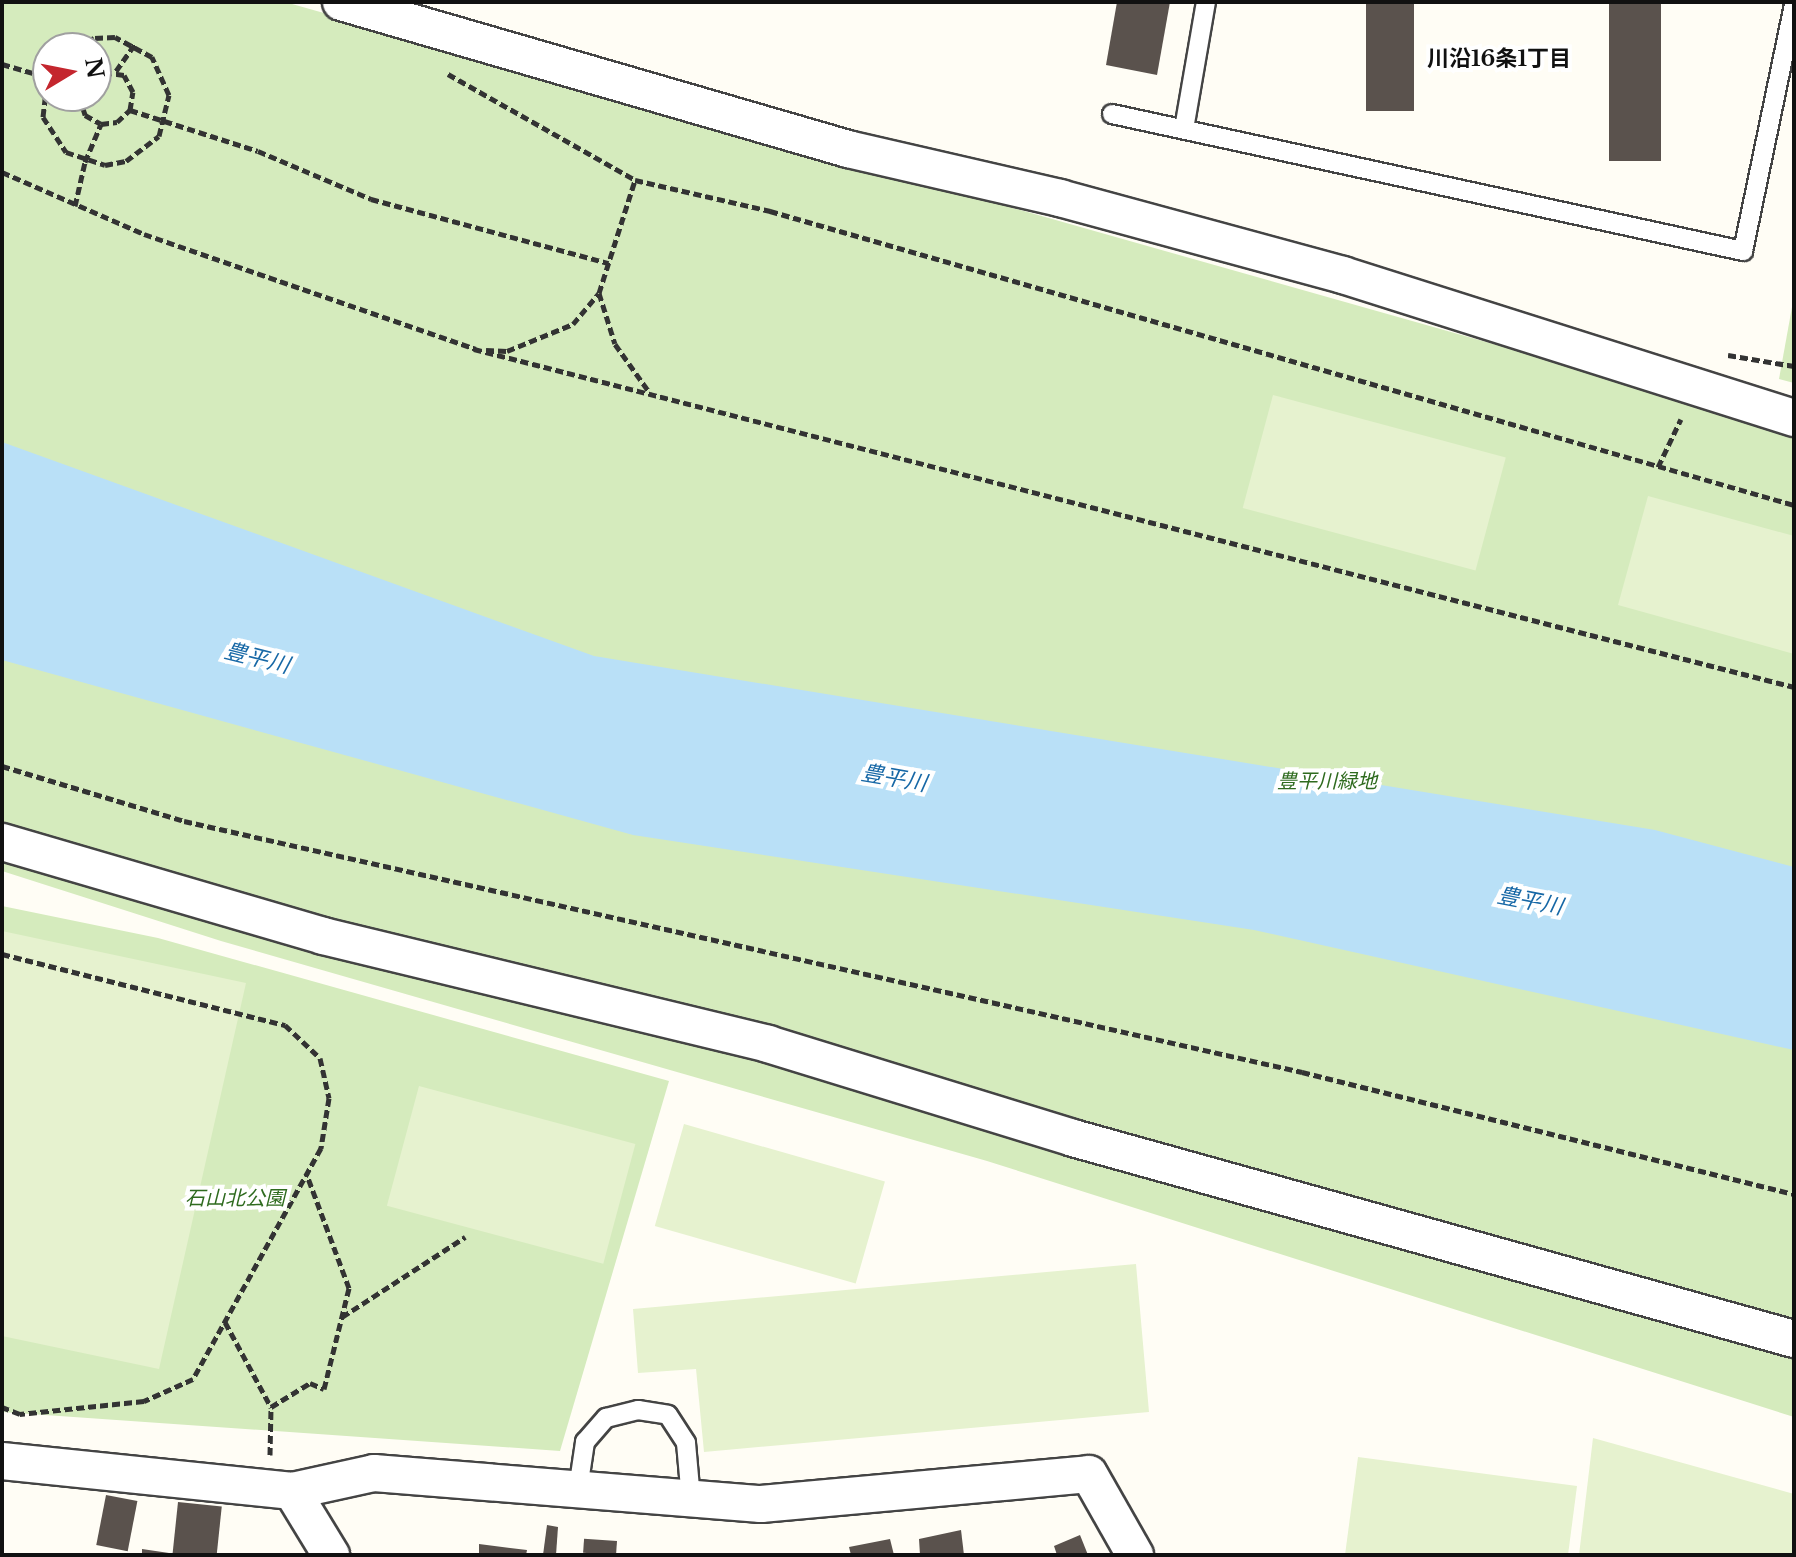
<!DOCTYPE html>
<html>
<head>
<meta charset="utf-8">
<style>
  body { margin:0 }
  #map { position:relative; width:1796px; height:1557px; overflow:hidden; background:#fffdf5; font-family:"Libre Baskerville","Noto Sans JP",serif }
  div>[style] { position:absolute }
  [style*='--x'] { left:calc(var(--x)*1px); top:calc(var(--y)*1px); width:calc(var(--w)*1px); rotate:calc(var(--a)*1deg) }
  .green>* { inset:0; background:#d5ebbd }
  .pitch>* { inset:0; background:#e6f2cf; transform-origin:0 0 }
  .water>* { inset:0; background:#b9e0f7 }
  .building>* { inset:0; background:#5a524d; transform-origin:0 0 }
  .path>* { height:5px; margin-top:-2.5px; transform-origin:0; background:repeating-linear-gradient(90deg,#333 0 8px,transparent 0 12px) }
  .roads { filter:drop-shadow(2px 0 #444) drop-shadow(-2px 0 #444) drop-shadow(0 2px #444) drop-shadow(0 -2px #444) }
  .service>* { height:18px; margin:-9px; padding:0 9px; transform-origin:9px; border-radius:9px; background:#fff }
  .minor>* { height:36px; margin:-18px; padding:0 18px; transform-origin:18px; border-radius:18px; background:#fff }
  span { translate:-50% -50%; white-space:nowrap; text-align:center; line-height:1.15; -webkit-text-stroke:8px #fff; paint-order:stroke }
  .park-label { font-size:20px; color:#2f6b1f; font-style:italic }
  .neighbourhood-label { font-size:22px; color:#111; font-weight:700 }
  .water-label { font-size:22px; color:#1768a6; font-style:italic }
  .frame { position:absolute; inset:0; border:4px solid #111; pointer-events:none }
  .north { position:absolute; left:32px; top:32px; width:80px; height:80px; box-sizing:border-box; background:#fff; border:2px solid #a0a0a0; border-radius:50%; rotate:80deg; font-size:22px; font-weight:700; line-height:32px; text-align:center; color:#111 }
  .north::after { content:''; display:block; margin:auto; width:28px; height:36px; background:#c4262e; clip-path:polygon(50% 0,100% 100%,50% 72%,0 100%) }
</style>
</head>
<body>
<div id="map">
  <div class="green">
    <i style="clip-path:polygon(evenodd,2px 2px,285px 2px,1794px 429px,1794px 1417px,987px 1161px,221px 941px,2px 871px,2px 2px,48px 48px,96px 48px,96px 96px,48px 96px,48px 48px)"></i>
    <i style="clip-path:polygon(1794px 296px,1794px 383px,1779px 379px)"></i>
    <i style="clip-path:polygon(2px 906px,158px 938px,669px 1081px,560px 1451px,2px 1412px)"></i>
  </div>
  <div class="pitch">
    <i style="left:1273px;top:395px;width:241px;height:117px;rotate:15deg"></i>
    <i style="clip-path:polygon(1648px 496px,1794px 536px,1794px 654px,1618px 605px)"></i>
    <i style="clip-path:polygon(2px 931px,246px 983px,159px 1369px,2px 1336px)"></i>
    <i style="left:419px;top:1086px;width:224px;height:124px;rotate:15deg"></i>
    <i style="left:684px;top:1124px;width:209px;height:106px;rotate:16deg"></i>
    <i style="clip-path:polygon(1136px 1264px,1149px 1412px,704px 1452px,696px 1369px,638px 1373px,633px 1309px)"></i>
    <i style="clip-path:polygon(1593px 1438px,1794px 1494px,1794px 1555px,1579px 1555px)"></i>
    <i style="clip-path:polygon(1358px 1457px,1577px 1486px,1568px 1555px,1345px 1555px)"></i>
  </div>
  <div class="water">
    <i style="clip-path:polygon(2px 442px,594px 656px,1655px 830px,1794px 867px,1794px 1050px,1254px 930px,633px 835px,2px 660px)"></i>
  </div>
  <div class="building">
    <i style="clip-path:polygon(1117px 2px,1170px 2px,1157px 75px,1106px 65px)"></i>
    <i style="left:1366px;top:2px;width:48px;height:109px"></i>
    <i style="left:1609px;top:2px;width:52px;height:159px"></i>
    <i style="left:106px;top:1495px;width:32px;height:51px;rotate:11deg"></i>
    <i style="left:178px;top:1502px;width:44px;height:53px;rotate:6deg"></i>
    <i style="clip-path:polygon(547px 1525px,558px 1527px,556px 1555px,543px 1555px)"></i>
    <i style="clip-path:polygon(961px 1530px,964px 1555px,920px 1555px,919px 1539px)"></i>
    <i style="clip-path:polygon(1080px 1535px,1088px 1555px,1057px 1555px,1054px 1546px)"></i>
    <i style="clip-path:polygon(890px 1539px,894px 1555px,851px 1555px,849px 1547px)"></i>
    <i style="left:617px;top:1541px;width:14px;height:33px;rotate:94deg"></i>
    <i style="clip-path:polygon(479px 1544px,527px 1550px,526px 1555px,479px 1555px)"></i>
    <i style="clip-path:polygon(142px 1549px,169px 1553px,169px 1555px,142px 1555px)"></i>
  </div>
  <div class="path">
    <i style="--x:2;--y:64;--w:47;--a:16.1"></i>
    <i style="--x:116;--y:71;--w:33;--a:-55"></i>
    <i style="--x:48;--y:73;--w:44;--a:96.5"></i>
    <i style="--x:43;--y:117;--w:42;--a:56.7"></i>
    <i style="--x:66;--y:152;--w:41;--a:18.4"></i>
    <i style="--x:105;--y:165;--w:21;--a:-11"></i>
    <i style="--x:126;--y:161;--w:41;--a:-37.1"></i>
    <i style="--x:159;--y:136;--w:42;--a:-76.3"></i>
    <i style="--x:169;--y:95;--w:42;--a:-114.1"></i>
    <i style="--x:152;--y:57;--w:42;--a:-151.6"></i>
    <i style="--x:115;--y:37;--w:21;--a:177"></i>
    <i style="--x:94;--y:38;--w:26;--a:157"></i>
    <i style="--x:448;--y:74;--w:215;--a:29.5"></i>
    <i style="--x:635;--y:180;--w:139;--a:12.9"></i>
    <i style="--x:770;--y:211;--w:1065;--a:16.02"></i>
    <i style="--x:79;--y:96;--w:20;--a:72"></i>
    <i style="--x:85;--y:115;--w:18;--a:29"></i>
    <i style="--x:101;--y:124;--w:16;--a:-7"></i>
    <i style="--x:117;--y:122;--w:18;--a:-43"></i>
    <i style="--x:130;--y:110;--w:18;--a:-81"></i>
    <i style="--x:133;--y:92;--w:19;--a:-118"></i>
    <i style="--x:124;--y:75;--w:28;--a:-172"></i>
    <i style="--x:130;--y:110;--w:134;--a:17.8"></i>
    <i style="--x:258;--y:151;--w:123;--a:23"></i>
    <i style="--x:371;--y:199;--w:246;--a:15.1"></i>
    <i style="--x:2;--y:172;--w:155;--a:23.6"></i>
    <i style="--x:144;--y:234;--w:351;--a:19.1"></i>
    <i style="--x:75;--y:206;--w:45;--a:-77.2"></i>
    <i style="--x:85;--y:162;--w:41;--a:-67.2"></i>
    <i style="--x:599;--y:293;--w:53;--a:72.6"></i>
    <i style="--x:615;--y:344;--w:60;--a:54.5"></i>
    <i style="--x:474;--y:349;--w:1363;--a:14.36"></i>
    <i style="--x:486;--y:350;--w:21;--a:3"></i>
    <i style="--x:507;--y:351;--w:71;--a:-22.2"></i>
    <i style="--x:573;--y:324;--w:40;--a:-50"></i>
    <i style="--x:599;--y:293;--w:119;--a:-72.3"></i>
    <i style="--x:1728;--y:355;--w:67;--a:9.5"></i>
    <i style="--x:1658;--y:467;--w:53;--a:-64.4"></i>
    <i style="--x:2;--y:766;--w:190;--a:16.8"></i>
    <i style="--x:184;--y:821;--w:1146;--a:12.65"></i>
    <i style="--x:1302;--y:1072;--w:507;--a:13.93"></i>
    <i style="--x:2;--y:954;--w:292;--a:14.1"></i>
    <i style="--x:285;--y:1025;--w:48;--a:43.3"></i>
    <i style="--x:320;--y:1058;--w:41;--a:77.3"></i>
    <i style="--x:329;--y:1098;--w:51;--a:99.1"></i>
    <i style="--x:321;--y:1148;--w:264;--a:119"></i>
    <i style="--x:193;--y:1379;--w:54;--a:155.8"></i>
    <i style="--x:144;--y:1401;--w:125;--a:174"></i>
    <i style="--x:20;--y:1414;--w:19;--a:-159"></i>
    <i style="--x:342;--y:1317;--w:147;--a:-33"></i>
    <i style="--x:225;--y:1322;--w:97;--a:61.6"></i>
    <i style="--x:270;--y:1455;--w:48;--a:-88.8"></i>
    <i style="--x:271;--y:1407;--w:46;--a:-31.6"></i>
    <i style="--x:310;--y:1383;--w:15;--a:23"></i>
    <i style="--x:324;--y:1389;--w:104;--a:-76.1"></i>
    <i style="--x:349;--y:1288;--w:121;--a:-110.4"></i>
  </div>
  <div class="roads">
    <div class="service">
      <i style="--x:1112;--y:114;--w:646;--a:12.25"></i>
      <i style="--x:1743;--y:251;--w:251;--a:-78.3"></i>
      <i style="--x:1184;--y:129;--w:129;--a:-80.2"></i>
      <i style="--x:578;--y:1489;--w:48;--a:-81.5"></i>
      <i style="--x:585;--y:1442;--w:32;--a:-49"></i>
      <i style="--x:606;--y:1418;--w:33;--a:-14"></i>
      <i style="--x:638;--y:1410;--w:30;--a:9"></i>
      <i style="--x:668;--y:1415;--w:33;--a:57"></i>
      <i style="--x:686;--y:1443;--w:56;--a:84.9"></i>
    </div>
    <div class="minor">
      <i style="--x:341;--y:2;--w:528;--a:16.17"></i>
      <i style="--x:848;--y:149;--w:218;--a:13"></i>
      <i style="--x:1060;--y:198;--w:293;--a:15.2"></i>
      <i style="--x:1343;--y:275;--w:473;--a:17.6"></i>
      <i style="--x:2;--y:842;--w:334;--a:16.3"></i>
      <i style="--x:323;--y:936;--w:458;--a:13.6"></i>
      <i style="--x:768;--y:1044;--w:319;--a:17.1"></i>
      <i style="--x:1073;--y:1138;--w:748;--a:15.58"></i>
      <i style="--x:2;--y:1461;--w:292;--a:5.9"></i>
      <i style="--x:292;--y:1491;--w:84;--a:-12.4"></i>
      <i style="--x:374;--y:1473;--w:388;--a:4.6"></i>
      <i style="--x:761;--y:1504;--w:329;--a:-5.2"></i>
      <i style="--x:1089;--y:1474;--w:93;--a:60.4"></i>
      <i style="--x:292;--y:1491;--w:75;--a:58.6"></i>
    </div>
  </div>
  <div class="park-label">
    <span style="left:1327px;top:781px">豊平川緑地</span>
    <span style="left:235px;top:1198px">石山北公園</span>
  </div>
  <div class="neighbourhood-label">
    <span style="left:1499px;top:59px">川沿16条1丁目</span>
  </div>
  <div class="water-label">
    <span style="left:257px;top:658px;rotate:14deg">豊平川</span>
    <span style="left:894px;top:778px;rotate:10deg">豊平川</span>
    <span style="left:1530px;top:901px;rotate:11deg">豊平川</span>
  </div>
  <div class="frame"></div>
  <div class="north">N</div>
</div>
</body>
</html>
